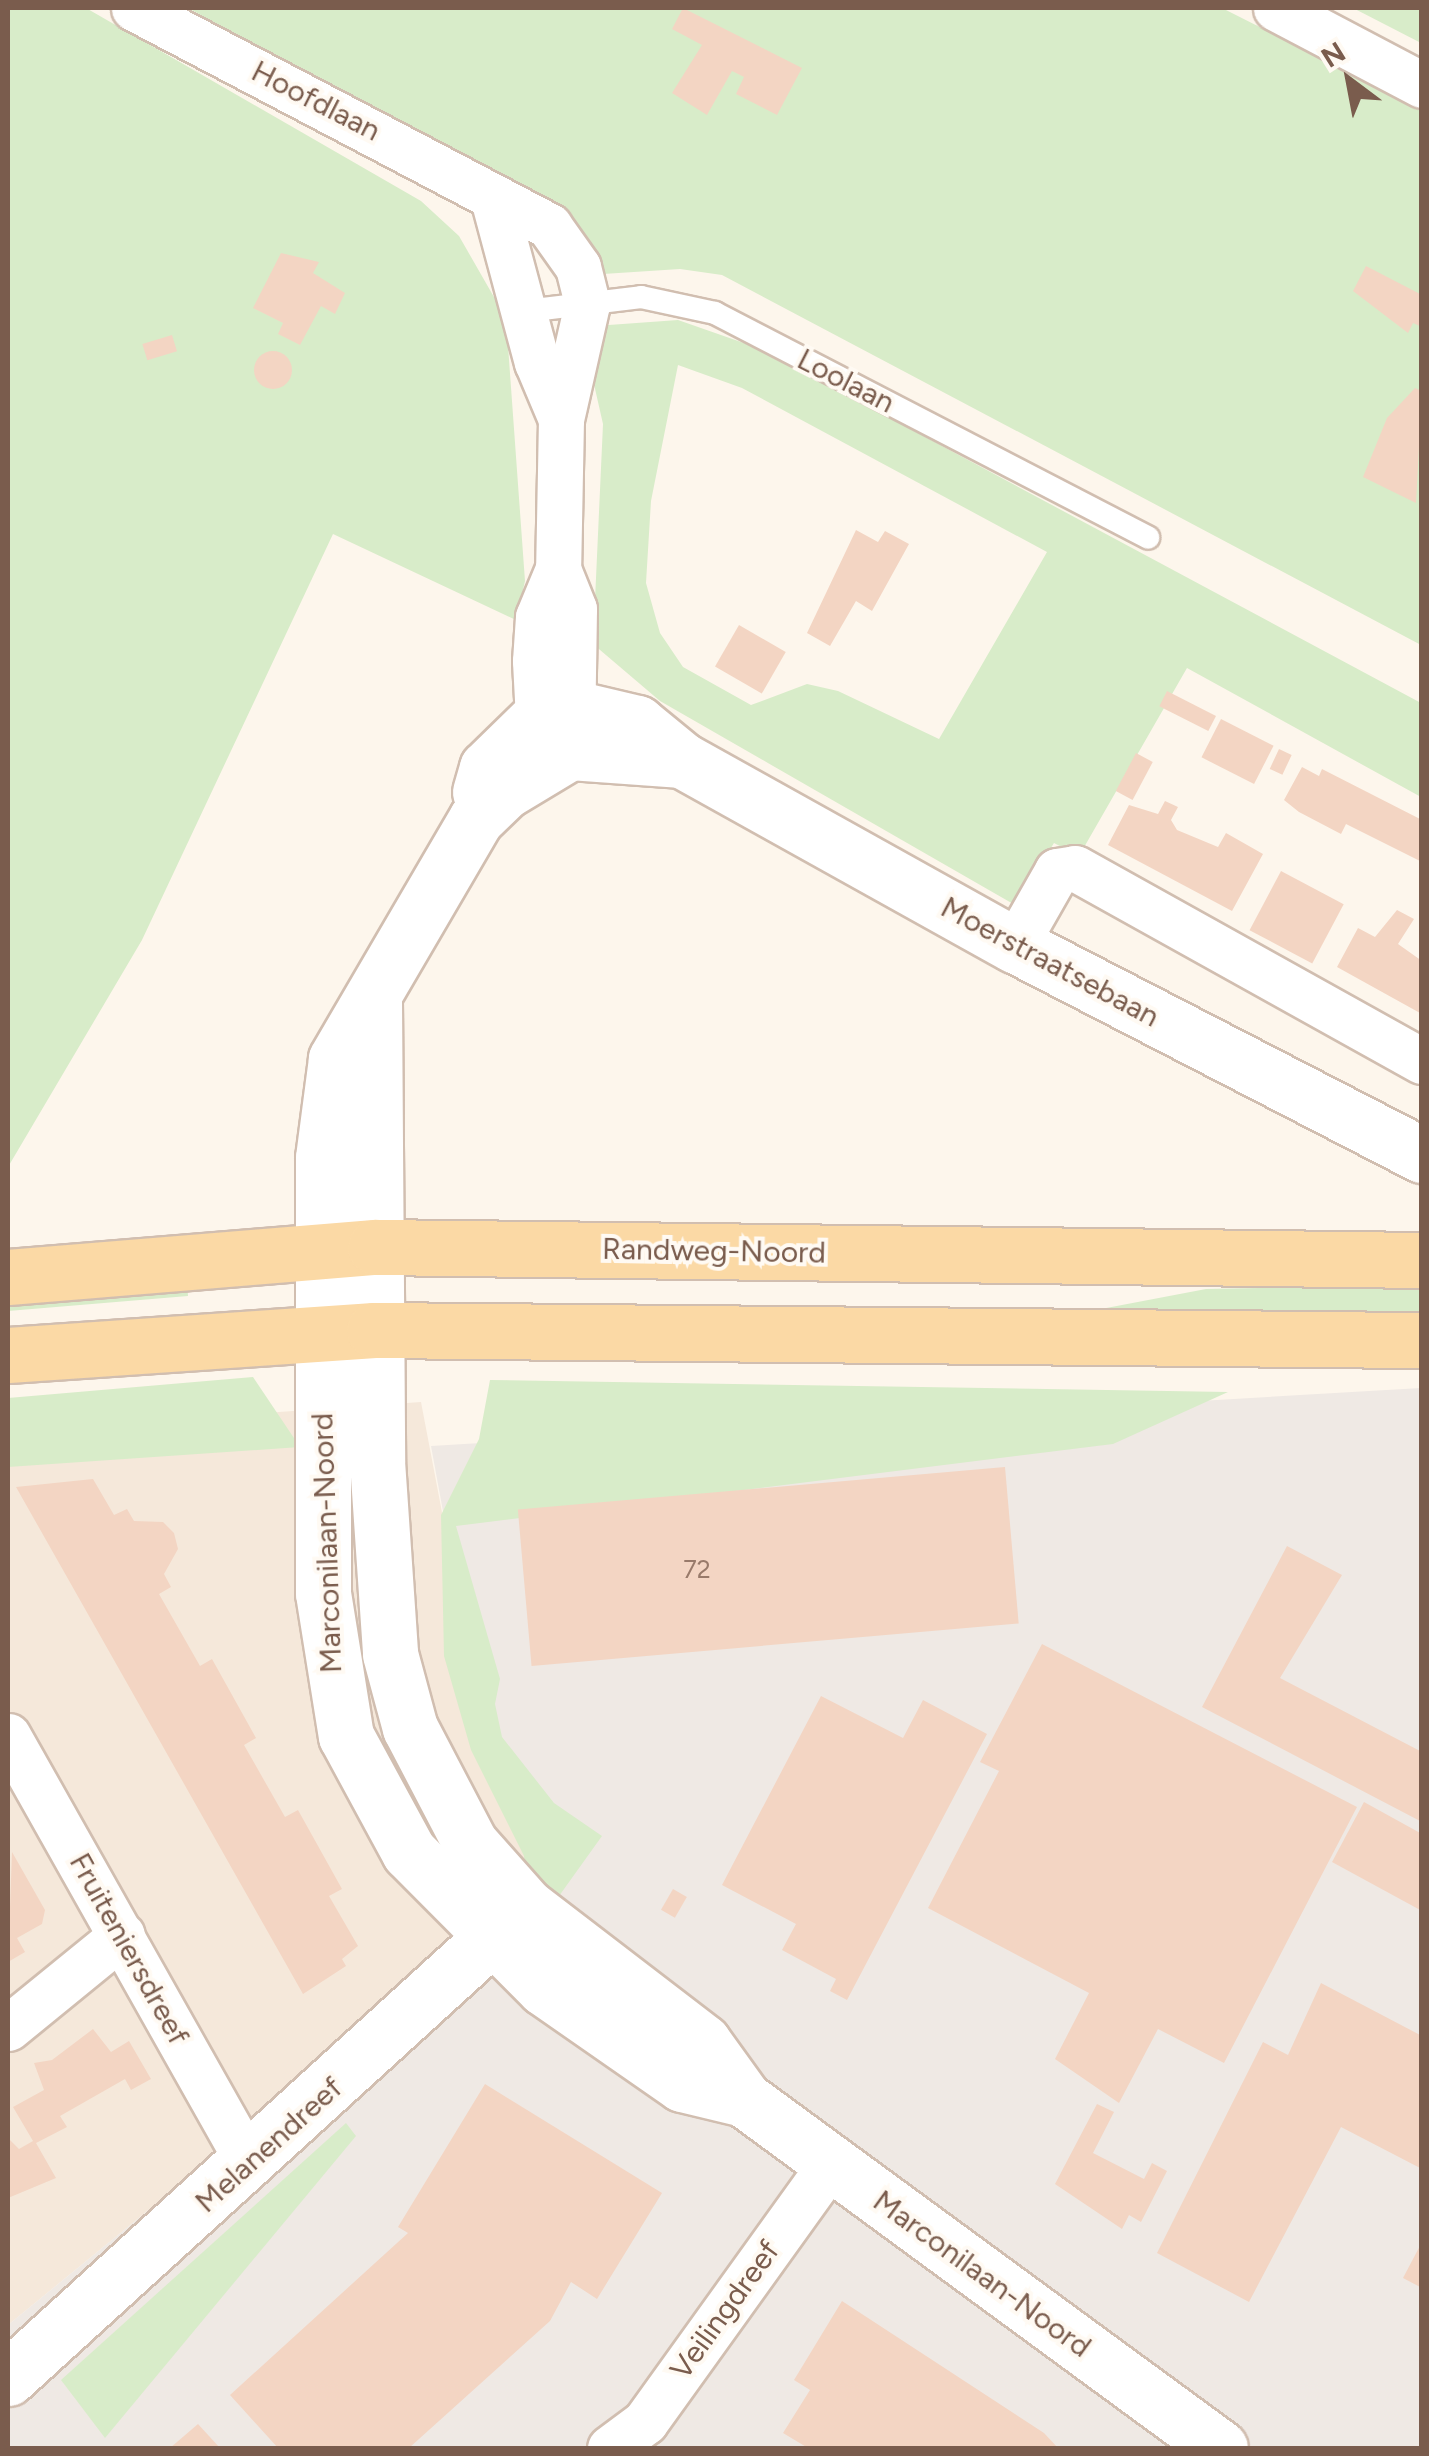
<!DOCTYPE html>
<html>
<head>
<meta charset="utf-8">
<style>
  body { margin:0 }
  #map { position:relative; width:1429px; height:2456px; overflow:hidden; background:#fdf6ec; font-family:Figtree,sans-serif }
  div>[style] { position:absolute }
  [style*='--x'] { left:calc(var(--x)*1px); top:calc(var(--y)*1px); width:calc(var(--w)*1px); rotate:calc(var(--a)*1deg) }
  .residential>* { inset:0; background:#f5e8da }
  .industrial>* { inset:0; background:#efe9e4 }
  .green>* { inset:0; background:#d8ecc9 }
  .building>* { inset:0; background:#f3d5c3; transform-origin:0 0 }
  .round { border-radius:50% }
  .roads { filter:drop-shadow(2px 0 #d1beb0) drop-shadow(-2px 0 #d1beb0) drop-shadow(0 2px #d1beb0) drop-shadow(0 -2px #d1beb0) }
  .lane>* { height:22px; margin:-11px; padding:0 11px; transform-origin:11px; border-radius:11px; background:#fff }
  .street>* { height:45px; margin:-22.5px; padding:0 22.5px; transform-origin:22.5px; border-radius:22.5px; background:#fff }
  .secondary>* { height:55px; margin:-27.5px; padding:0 27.5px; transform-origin:27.5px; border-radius:27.5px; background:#fff }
  .primary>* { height:55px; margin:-27.5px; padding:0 27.5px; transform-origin:27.5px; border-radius:27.5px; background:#fbd9a5 }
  span { translate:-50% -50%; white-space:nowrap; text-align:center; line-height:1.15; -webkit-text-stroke:8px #fffaf3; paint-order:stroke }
  .number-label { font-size:25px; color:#987a6a }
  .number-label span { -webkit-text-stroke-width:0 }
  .street-label { font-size:30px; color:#7a5c4d }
  .frame { position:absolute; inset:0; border:10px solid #7a5c4d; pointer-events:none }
  .north { position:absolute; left:1299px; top:30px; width:100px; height:100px; -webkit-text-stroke:8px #fffaf3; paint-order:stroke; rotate:328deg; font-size:28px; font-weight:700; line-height:40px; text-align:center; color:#7a5c4d }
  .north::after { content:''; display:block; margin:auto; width:35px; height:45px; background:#7a5c4d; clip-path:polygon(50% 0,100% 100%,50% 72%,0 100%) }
</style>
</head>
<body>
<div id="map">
  <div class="residential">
    <i style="clip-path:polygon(421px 1402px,476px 1691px,547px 1884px,8px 2325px,8px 1431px)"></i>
  </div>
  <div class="industrial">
    <i style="clip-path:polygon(1421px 1388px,1421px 2448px,8px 2448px,8px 2325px,547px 1884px,476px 1691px,431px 1446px)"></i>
  </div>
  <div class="green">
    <i style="clip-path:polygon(86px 8px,421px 201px,459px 236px,506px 318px,525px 581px,516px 620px,333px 534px,142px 940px,8px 1167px,8px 9px)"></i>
    <i style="clip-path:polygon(188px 8px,1222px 8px,1421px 108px,1421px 645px,722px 275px,680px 269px,557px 277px,489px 175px)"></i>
    <i style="clip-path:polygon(1353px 8px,1421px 8px,1421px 43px)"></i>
    <i style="clip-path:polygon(evenodd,678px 320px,761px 349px,1421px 703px,1421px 797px,1187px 668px,1079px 856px,1054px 843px,1015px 905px,660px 701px,593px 644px,603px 424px,581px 327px,678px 320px,678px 365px,742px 388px,1047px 552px,939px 739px,838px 691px,807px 684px,751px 705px,683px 667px,660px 633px,646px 583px,651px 501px,678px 365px)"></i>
    <i style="clip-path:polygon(187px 1280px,188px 1296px,8px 1311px,8px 1292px)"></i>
    <i style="clip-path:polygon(1421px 1285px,1421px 1312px,1101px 1309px,1206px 1289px)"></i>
    <i style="clip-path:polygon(253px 1377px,300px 1447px,8px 1467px,8px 1398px)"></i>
    <i style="clip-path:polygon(490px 1380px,1228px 1392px,1113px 1444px,456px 1526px,500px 1679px,495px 1704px,502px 1737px,554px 1803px,602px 1836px,554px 1903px,526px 1885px,524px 1856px,471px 1750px,444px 1656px,441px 1515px,479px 1439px)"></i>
    <i style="clip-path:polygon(346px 2123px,356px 2136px,105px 2438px,61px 2380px)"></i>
  </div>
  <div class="building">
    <i style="clip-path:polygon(683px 8px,802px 68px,777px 115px,736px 94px,744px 77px,732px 71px,707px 115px,672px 93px,702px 45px,672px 29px)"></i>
    <i style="clip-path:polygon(281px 253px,319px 262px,313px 273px,345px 293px,335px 314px,321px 306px,300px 345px,278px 334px,283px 323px,253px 308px)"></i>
    <i style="clip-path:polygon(1366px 266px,1422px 295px,1422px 327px,1413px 323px,1408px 333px,1353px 291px)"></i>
    <i style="left:172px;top:335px;width:17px;height:31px;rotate:73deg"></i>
    <i class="round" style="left:254px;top:351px;width:38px;height:38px"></i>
    <i style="clip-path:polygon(1415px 388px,1422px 391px,1416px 503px,1363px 477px,1387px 418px)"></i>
    <i style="clip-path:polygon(856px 530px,878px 542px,885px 531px,909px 544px,872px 611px,856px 601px,830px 646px,807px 633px)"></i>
    <i style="left:739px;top:625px;width:54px;height:48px;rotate:30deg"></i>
    <i style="left:1167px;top:691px;width:55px;height:17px;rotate:27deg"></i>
    <i style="left:1221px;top:719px;width:59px;height:43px;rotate:27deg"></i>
    <i style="left:1279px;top:749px;width:14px;height:22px;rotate:25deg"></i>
    <i style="left:1136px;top:753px;width:19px;height:43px;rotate:28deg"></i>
    <i style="clip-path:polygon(1302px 767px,1319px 776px,1322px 769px,1422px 820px,1422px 862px,1346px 824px,1341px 834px,1299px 812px,1284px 800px)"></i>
    <i style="clip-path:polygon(1165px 801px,1178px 807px,1171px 820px,1177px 830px,1218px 847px,1226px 833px,1263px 854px,1232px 911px,1108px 845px,1129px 805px,1158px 814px)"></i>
    <i style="left:1281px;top:871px;width:71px;height:67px;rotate:28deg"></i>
    <i style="clip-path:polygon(1397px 910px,1414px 919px,1398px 944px,1422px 961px,1420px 1013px,1337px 967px,1358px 928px,1375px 937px)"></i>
    <i style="left:1005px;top:1467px;width:157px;height:489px;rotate:85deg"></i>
    <i style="clip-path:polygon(93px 1479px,114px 1515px,127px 1509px,134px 1521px,163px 1522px,174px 1533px,178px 1549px,164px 1574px,171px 1587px,159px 1594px,200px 1666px,212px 1659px,256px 1738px,244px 1745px,285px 1817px,298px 1810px,342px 1889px,329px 1896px,358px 1946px,342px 1959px,346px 1966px,303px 1994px,16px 1487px)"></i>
    <i style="clip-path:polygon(1287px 1546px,1342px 1575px,1280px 1678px,1422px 1752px,1422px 1822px,1202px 1707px)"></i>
    <i style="clip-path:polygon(1042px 1644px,1357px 1807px,1224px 2063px,1158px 2029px,1119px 2103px,1055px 2059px,1089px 1993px,928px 1908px,999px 1771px,980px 1762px)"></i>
    <i style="clip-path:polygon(821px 1696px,903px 1738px,923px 1700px,987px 1734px,847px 2000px,830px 1991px,836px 1979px,782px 1950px,796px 1924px,722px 1885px)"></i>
    <i style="clip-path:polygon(1364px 1802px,1422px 1834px,1422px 1911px,1332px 1862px)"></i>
    <i style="clip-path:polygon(12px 1852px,45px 1910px,42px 1924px,17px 1938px,25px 1952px,8px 1962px)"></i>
    <i style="left:673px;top:1889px;width:16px;height:24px;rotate:30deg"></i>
    <i style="clip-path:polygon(1321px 1983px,1422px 2036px,1422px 2169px,1341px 2127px,1249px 2302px,1157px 2253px,1263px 2042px,1288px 2055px)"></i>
    <i style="clip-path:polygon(93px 2029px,111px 2052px,129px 2041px,151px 2079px,131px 2090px,125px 2079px,60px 2116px,67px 2127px,36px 2143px,56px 2178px,8px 2198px,8px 2138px,19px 2149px,33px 2141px,13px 2107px,44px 2090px,34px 2063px,52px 2060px)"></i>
    <i style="clip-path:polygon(485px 2084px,662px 2193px,597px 2299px,571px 2282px,550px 2321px,409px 2448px,278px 2448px,230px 2395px,408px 2233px,398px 2227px)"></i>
    <i style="clip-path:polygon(1097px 2104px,1114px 2112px,1093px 2153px,1144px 2179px,1152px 2163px,1167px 2171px,1141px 2222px,1129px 2215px,1122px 2229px,1055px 2184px)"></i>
    <i style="clip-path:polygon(1422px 2242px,1422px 2288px,1403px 2278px)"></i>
    <i style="clip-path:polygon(842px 2301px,1044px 2433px,1058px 2448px,808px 2448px,783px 2433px,810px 2390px,794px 2380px)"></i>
    <i style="clip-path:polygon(198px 2424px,220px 2448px,170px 2448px)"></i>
  </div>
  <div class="roads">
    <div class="lane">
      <i style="--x:526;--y:311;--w:116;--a:-6.9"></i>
      <i style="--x:641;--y:297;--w:76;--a:12.2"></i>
      <i style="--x:715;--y:313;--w:488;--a:27.4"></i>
    </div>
    <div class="street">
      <i style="--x:134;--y:8;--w:469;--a:27.7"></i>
      <i style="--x:549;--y:226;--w:50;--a:54.7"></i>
      <i style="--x:578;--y:267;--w:38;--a:76"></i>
      <i style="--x:587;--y:304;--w:118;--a:102.7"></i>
      <i style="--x:561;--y:419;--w:150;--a:91.1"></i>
      <i style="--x:558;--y:569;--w:52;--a:112.6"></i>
      <i style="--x:538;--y:617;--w:44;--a:93.9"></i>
      <i style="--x:535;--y:661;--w:57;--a:87"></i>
      <i style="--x:538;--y:718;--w:32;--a:46"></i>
      <i style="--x:1276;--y:8;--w:165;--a:27.8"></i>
      <i style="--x:494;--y:202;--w:166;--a:75"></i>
      <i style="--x:537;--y:362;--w:62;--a:67.2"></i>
      <i style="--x:558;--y:569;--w:43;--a:68.2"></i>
      <i style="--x:574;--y:609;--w:134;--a:90.9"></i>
      <i style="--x:1015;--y:945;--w:85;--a:-60.4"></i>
      <i style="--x:1057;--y:871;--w:18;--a:-9"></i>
      <i style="--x:1075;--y:868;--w:397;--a:29.1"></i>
      <i style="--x:8;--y:1736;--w:490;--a:60.6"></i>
      <i style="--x:8;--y:2028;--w:147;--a:-39.2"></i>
      <i style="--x:610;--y:2448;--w:44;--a:-36.6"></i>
      <i style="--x:645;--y:2422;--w:319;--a:-54.3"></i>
    </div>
    <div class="secondary">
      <i style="--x:682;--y:760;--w:112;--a:-175.9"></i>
      <i style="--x:570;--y:752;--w:76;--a:149"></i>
      <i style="--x:505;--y:791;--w:40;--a:136"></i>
      <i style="--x:476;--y:819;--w:278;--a:120.3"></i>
      <i style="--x:336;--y:1059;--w:100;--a:97.5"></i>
      <i style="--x:323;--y:1158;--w:435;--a:90"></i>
      <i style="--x:323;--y:1593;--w:145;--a:80.9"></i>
      <i style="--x:346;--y:1736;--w:132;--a:61.5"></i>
      <i style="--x:409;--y:1852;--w:192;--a:45.2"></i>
      <i style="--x:544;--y:1988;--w:168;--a:34.8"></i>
      <i style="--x:682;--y:2084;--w:64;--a:13.6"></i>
      <i style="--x:480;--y:792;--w:25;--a:-74"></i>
      <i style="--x:487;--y:768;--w:71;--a:-44.4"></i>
      <i style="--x:538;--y:718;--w:41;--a:-12.7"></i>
      <i style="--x:578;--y:709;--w:61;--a:13.3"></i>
      <i style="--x:637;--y:723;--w:58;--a:39.4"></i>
      <i style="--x:682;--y:760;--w:381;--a:29.1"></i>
      <i style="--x:1015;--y:945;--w:458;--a:27.3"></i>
      <i style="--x:374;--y:1001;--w:460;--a:89.6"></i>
      <i style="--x:377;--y:1461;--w:193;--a:86.1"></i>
      <i style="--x:390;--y:1654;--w:77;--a:74.9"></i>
      <i style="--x:410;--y:1728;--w:130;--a:62.4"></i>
      <i style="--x:470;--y:1843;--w:84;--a:48.4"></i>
      <i style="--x:526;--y:1906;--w:223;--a:37.5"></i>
      <i style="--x:703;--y:2042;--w:70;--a:54.3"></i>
      <i style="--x:744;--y:2099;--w:590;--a:36.25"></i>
      <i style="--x:8;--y:2378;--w:686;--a:-42.34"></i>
    </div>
    <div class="primary">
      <i style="--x:8;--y:1277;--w:368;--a:-4.7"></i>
      <i style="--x:375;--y:1247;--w:1047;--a:0.71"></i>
      <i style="--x:8;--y:1355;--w:367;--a:-3.9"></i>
      <i style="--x:374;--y:1330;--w:1048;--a:0.55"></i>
    </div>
  </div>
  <div class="number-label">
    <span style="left:697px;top:1569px">72</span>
  </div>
  <div class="street-label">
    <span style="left:316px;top:101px;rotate:27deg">Hoofdlaan</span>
    <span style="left:846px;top:381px;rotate:27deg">Loolaan</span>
    <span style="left:1050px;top:962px;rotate:28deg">Moerstraatsebaan</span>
    <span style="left:714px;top:1251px;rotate:1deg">Randweg-Noord</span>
    <span style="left:327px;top:1543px;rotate:-92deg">Marconilaan-Noord</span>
    <span style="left:129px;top:1949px;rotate:61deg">Fruiteniersdreef</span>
    <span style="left:269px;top:2145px;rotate:-42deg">Melanendreef</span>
    <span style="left:982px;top:2274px;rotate:36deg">Marconilaan-Noord</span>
    <span style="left:725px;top:2310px;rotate:-54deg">Veilingdreef</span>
  </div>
  <div class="frame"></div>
  <div class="north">N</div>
</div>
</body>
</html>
